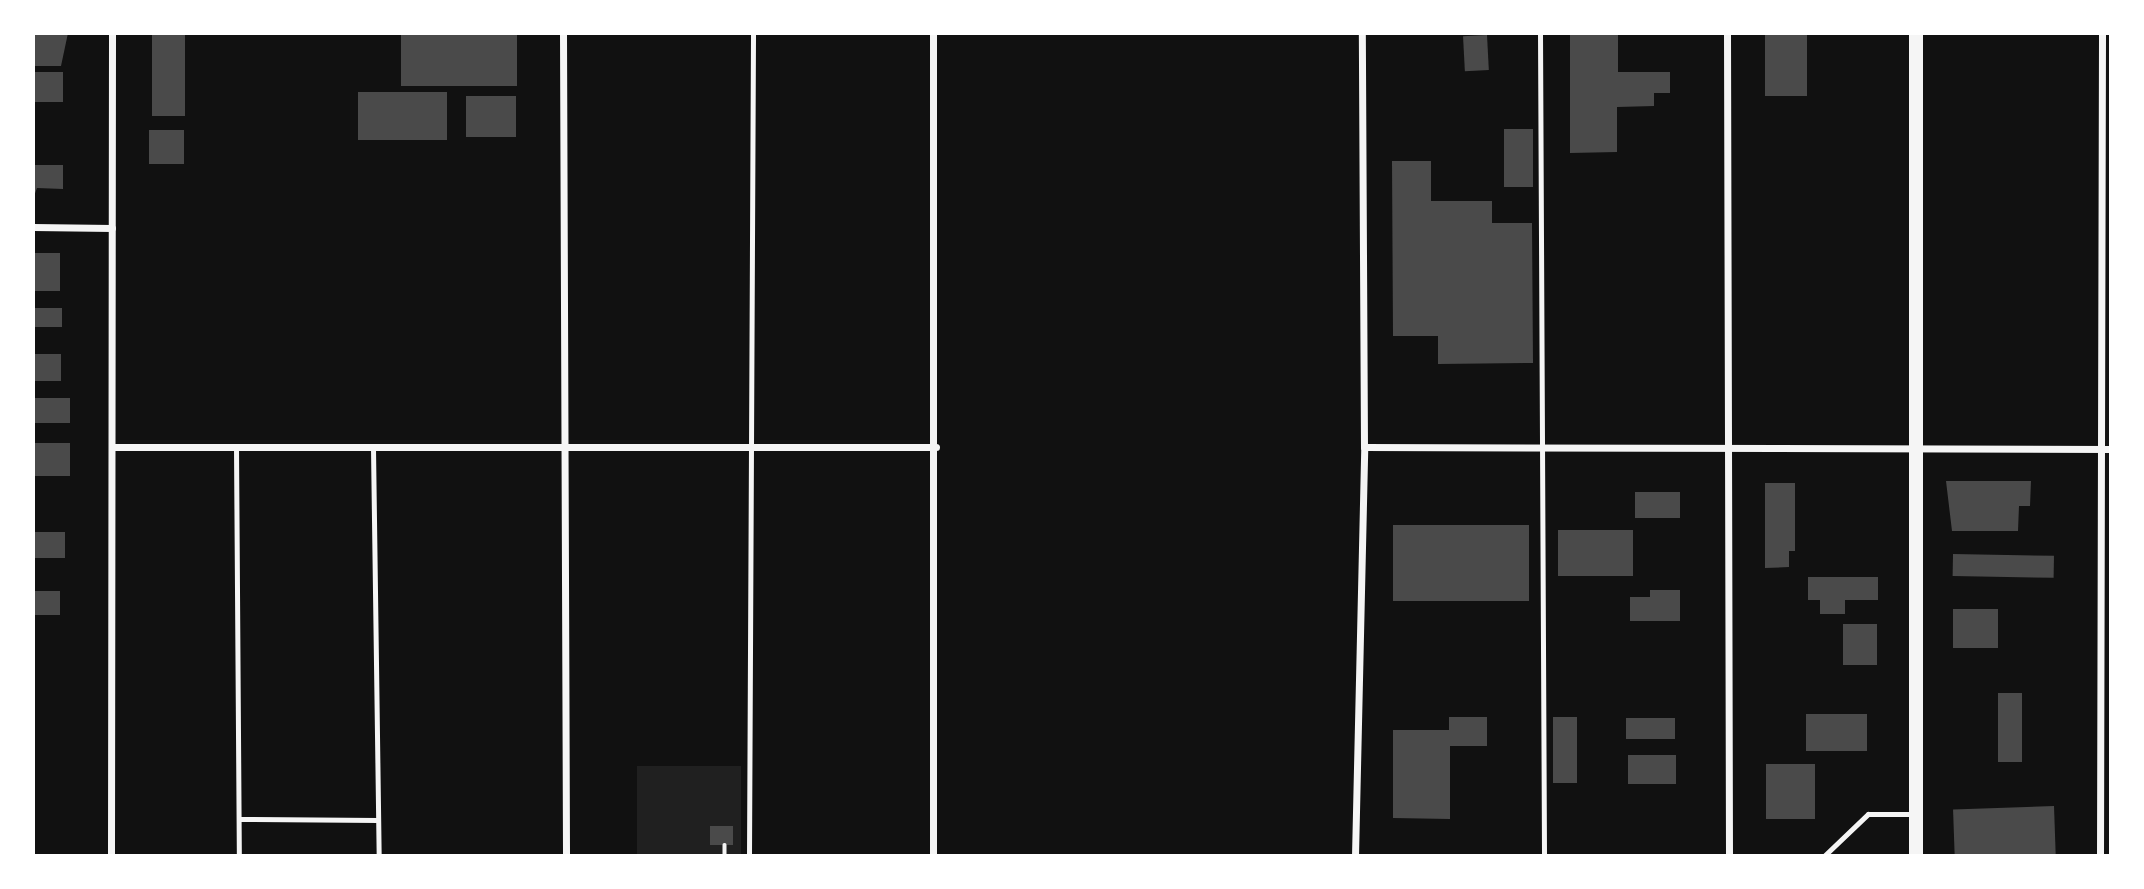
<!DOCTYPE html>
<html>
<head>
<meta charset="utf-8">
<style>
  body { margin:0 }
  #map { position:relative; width:2144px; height:889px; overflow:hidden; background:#111; font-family:"Exo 2",sans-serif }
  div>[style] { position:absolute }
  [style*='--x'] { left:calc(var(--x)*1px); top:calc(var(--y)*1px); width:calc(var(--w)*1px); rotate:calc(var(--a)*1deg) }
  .green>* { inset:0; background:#202020; transform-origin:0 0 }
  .building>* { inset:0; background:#4a4a4a; transform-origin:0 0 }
  .path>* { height:3.5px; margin:-1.75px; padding:0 1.75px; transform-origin:1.75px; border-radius:1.75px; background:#f5f5f5 }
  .service>* { height:5px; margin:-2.5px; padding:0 2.5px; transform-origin:2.5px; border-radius:2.5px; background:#f5f5f5 }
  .minor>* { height:7px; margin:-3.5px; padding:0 3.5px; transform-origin:3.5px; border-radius:3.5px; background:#f5f5f5 }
  .secondary>* { height:14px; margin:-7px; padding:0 7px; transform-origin:7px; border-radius:7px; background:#f5f5f5 }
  span { translate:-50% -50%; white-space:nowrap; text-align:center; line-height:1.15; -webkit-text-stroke:7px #fff; paint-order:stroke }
  .frame { position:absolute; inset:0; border:35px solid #fff; pointer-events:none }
</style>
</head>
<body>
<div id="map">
  <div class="green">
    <i style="left:637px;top:766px;width:104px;height:90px"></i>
  </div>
  <div class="building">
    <i style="clip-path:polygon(33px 33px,68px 33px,61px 66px,33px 66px)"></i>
    <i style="left:152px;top:33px;width:33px;height:83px"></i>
    <i style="left:401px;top:33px;width:116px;height:53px"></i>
    <i style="left:1765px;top:33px;width:42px;height:63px"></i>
    <i style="left:1487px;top:35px;width:35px;height:24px;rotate:87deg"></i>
    <i style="clip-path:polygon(1570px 35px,1618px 35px,1618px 72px,1670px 72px,1670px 93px,1654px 93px,1654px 106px,1617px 107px,1617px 152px,1570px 153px)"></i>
    <i style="left:33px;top:72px;width:30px;height:30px"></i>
    <i style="left:358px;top:92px;width:89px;height:48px"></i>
    <i style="left:466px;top:96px;width:50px;height:41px"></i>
    <i style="left:1504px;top:129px;width:29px;height:58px"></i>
    <i style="left:184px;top:130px;width:34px;height:35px;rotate:90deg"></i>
    <i style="clip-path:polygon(1392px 161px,1431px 161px,1431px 201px,1492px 201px,1492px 223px,1532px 223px,1533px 363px,1438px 364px,1438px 336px,1393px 336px)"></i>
    <i style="clip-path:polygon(33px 165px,63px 165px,63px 189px,37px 188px,33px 199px)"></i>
    <i style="left:33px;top:253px;width:27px;height:38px"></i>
    <i style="left:62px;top:308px;width:19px;height:29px;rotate:90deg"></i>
    <i style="left:33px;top:354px;width:28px;height:27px"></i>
    <i style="left:33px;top:398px;width:37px;height:25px"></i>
    <i style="left:33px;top:443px;width:37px;height:33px"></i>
    <i style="clip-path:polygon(1946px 481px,2031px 481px,2030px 506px,2019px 506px,2018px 531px,1952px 531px)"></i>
    <i style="clip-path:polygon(1765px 483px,1795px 483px,1795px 551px,1789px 551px,1789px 567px,1765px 568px)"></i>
    <i style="left:1635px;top:492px;width:45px;height:26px"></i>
    <i style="left:1393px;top:525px;width:136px;height:76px"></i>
    <i style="left:1558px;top:530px;width:75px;height:46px"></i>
    <i style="left:33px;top:532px;width:32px;height:26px"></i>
    <i style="left:1953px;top:554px;width:101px;height:22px;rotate:1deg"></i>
    <i style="clip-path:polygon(1808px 577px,1878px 577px,1878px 600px,1845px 600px,1845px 614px,1820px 614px,1820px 600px,1808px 600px)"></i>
    <i style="clip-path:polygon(1650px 590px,1680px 590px,1680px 621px,1630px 621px,1630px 597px,1650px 597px)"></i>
    <i style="left:33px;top:591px;width:27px;height:24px"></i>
    <i style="left:1953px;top:609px;width:45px;height:39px"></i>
    <i style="left:1843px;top:624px;width:34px;height:41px"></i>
    <i style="left:1998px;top:693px;width:24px;height:69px"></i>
    <i style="left:1806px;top:714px;width:61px;height:37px"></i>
    <i style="clip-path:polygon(1449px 717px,1487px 717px,1487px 746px,1450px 746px,1450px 819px,1393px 818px,1393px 730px,1449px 730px)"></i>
    <i style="left:1553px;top:717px;width:24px;height:66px"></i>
    <i style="left:1626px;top:718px;width:49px;height:21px"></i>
    <i style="left:1628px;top:755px;width:48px;height:29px"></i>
    <i style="left:1766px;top:764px;width:49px;height:55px"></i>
    <i style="left:2054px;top:806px;width:49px;height:101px;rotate:88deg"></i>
    <i style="left:733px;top:826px;width:19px;height:23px;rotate:90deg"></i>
  </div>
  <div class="path">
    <i style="--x:725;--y:845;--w:11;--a:90"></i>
  </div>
  <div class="service">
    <i style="--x:1540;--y:33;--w:823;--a:89.72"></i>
    <i style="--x:236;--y:447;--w:409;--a:89.6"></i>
    <i style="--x:373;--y:448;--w:408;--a:89.2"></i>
    <i style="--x:239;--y:819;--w:139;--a:0.4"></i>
    <i style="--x:749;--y:856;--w:823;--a:-89.72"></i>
    <i style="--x:1824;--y:856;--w:61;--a:-43.7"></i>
    <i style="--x:1868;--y:814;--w:45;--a:0"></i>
  </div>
  <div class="minor">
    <i style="--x:563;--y:33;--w:823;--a:89.79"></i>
    <i style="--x:1727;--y:33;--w:823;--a:89.86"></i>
    <i style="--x:33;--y:227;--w:79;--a:0.7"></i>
    <i style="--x:113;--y:447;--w:823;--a:0"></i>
    <i style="--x:1364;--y:447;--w:747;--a:0.15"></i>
    <i style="--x:111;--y:856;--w:823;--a:-89.93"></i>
    <i style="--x:933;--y:856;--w:823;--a:-90"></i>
    <i style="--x:1355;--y:856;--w:409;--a:-88.7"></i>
    <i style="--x:1364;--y:447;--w:414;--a:-90.3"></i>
    <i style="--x:2100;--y:856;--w:823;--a:-89.86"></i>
  </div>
  <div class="secondary">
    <i style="--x:1916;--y:856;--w:823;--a:-90"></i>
  </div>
  <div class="frame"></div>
</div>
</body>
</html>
